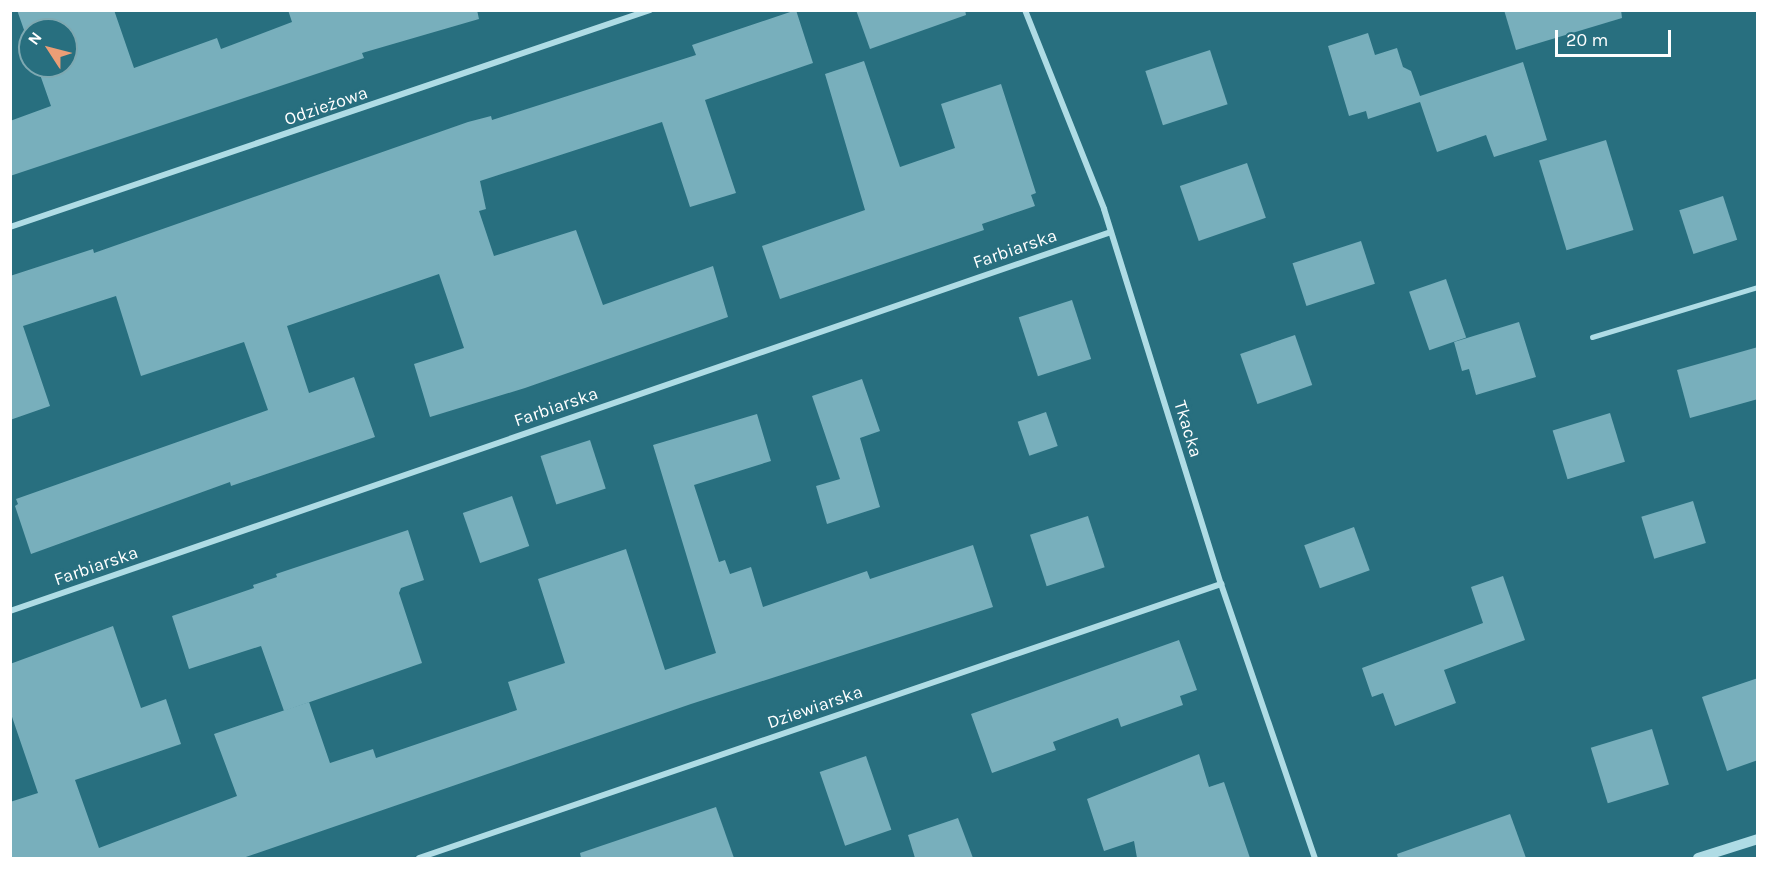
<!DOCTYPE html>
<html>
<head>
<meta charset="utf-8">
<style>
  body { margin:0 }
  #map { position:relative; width:1768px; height:869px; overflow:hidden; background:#286f7f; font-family:Karla,sans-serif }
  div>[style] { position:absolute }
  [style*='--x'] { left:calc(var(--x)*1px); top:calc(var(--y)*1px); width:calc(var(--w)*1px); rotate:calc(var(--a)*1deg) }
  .building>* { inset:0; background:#78afbc; transform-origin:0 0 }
  .service>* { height:4.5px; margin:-2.25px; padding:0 2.25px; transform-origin:2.25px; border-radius:2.25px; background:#afdce5 }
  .minor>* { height:6px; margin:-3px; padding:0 3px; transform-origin:3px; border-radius:3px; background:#afdce5 }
  .tertiary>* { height:10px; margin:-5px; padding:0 5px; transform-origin:5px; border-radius:5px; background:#afdce5 }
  span { translate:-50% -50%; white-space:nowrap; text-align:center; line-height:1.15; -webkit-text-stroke:6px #286f7f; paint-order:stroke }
  .street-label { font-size:18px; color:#fff }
  .frame { position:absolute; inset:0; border:12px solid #fff; pointer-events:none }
  .north { position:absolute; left:18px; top:18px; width:60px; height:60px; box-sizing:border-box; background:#286f7f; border:2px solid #7ea9b2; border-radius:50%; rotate:306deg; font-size:16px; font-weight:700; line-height:24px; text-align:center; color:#fff }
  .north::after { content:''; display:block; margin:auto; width:21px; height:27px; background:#ec9e76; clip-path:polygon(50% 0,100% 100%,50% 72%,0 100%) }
  .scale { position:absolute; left:1555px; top:30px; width:116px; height:27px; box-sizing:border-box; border:3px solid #fff; border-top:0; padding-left:8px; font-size:18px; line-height:21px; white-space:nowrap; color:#fff; -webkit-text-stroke:4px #286f7f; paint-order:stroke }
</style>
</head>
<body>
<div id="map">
  <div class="building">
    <i style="clip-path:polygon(17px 10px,114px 10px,134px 68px,217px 38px,221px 49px,292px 22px,288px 10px,477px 10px,479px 19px,362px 53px,364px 58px,10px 176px,10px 121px,51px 106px,37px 66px,66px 66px,66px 30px,30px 30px,30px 47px)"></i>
    <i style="clip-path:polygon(796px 10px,813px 63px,705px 100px,736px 193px,690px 207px,662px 122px,480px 181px,486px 209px,479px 211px,494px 256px,576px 230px,603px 305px,713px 266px,728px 317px,525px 388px,430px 417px,414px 364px,464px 348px,439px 274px,287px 326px,309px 393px,354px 377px,375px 437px,231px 486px,230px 482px,31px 554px,15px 506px,18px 504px,16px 499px,268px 410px,244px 342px,141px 376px,116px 296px,23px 326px,50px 406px,10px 420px,10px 276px,93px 249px,94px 253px,468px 122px,491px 116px,492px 120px,696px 55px,692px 45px)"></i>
    <i style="clip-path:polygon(856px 10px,965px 10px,966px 15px,870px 49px)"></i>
    <i style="clip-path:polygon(1504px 10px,1621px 10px,1622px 18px,1516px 50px)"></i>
    <i style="clip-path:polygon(1368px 33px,1375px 55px,1397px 48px,1403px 67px,1411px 71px,1420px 96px,1523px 62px,1547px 140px,1494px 157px,1486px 135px,1437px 152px,1420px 102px,1368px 119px,1366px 111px,1349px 116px,1328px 46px)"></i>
    <i style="left:1210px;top:50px;width:57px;height:68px;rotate:72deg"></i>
    <i style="clip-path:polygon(864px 61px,900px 167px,955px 148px,941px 104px,1001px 84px,1036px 193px,1031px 195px,1035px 206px,982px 224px,984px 230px,780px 299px,762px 246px,865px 210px,825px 74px)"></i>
    <i style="left:1606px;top:140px;width:94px;height:70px;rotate:73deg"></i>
    <i style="left:1247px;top:163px;width:58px;height:71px;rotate:71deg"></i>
    <i style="left:1723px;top:196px;width:46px;height:46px;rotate:72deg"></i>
    <i style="left:1361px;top:241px;width:45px;height:72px;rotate:72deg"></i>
    <i style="left:1446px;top:279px;width:62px;height:39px;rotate:71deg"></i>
    <i style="left:1072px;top:300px;width:62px;height:56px;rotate:72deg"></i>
    <i style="clip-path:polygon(1519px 322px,1536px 377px,1476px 395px,1469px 369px,1462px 371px,1454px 342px)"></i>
    <i style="left:1295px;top:335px;width:53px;height:58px;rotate:71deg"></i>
    <i style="clip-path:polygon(1758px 347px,1758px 399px,1690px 418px,1677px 370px)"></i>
    <i style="clip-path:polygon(862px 379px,880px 431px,860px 438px,880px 507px,827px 524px,816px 486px,840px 479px,812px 396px)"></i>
    <i style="left:1046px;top:412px;width:36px;height:30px;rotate:71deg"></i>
    <i style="left:1610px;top:413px;width:51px;height:60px;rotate:73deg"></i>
    <i style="clip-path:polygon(757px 414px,771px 461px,694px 485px,719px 562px,725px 560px,730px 574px,751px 567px,763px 607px,867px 571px,870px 579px,973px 545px,993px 607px,691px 704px,243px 858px,10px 858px,10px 802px,38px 793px,10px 711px,10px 664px,113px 626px,141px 708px,166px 699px,181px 744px,75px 780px,99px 848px,237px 796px,214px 734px,309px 702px,330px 763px,373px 749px,376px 758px,517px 710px,508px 682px,565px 663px,538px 579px,626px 549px,665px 670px,716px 653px,653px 445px)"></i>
    <i style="left:590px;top:440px;width:51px;height:52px;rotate:72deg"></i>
    <i style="left:512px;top:496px;width:53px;height:52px;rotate:71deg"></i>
    <i style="left:1693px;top:501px;width:44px;height:54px;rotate:73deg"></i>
    <i style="left:1088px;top:516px;width:54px;height:61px;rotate:72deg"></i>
    <i style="left:1354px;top:527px;width:46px;height:53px;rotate:70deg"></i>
    <i style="clip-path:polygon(408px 530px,424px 580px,401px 588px,399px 593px,422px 663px,284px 711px,261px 646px,189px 669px,172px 616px,254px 588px,253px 585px,277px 577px,276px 574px)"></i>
    <i style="clip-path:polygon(1503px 576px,1525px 640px,1444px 670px,1456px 703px,1395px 726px,1383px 693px,1372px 697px,1362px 668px,1483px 623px,1471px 587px)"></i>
    <i style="clip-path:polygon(1179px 640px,1197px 690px,1180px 696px,1183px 705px,1121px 727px,1118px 718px,1053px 742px,1056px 750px,992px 773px,971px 714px)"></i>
    <i style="clip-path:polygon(1758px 678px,1758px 760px,1727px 771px,1702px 697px)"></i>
    <i style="left:1652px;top:729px;width:58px;height:64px;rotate:73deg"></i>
    <i style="clip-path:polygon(1199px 754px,1209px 787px,1224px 782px,1250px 858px,1137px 858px,1134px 841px,1104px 851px,1087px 799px)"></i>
    <i style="left:866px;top:756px;width:78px;height:49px;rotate:71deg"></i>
    <i style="clip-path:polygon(716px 807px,734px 858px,581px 858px,580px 853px)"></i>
    <i style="clip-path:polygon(1510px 814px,1526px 858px,1398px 858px,1397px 854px)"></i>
    <i style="clip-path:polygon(958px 818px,973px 858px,915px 858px,908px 835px)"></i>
  </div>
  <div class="service">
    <i style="--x:1592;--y:337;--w:173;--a:-16.8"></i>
  </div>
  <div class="minor">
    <i style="--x:1025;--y:10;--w:214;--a:68.3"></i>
    <i style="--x:1104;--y:209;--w:393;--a:72.7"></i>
    <i style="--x:1221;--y:584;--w:290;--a:71.1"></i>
    <i style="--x:10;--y:227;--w:676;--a:-18.73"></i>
    <i style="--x:10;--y:611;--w:1164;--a:-19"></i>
    <i style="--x:419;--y:858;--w:848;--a:-18.86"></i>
  </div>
  <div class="tertiary">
    <i style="--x:1698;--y:858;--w:63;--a:-17.6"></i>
  </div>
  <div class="street-label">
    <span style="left:326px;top:106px;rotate:-19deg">Odzieżowa</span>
    <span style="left:1015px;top:249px;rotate:-19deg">Farbiarska</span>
    <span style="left:556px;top:407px;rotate:-19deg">Farbiarska</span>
    <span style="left:1188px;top:429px;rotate:73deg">Tkacka</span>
    <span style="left:96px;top:566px;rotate:-19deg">Farbiarska</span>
    <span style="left:815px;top:707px;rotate:-19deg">Dziewiarska</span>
  </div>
  <div class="frame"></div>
  <div class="north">N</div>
  <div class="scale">20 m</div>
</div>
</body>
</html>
